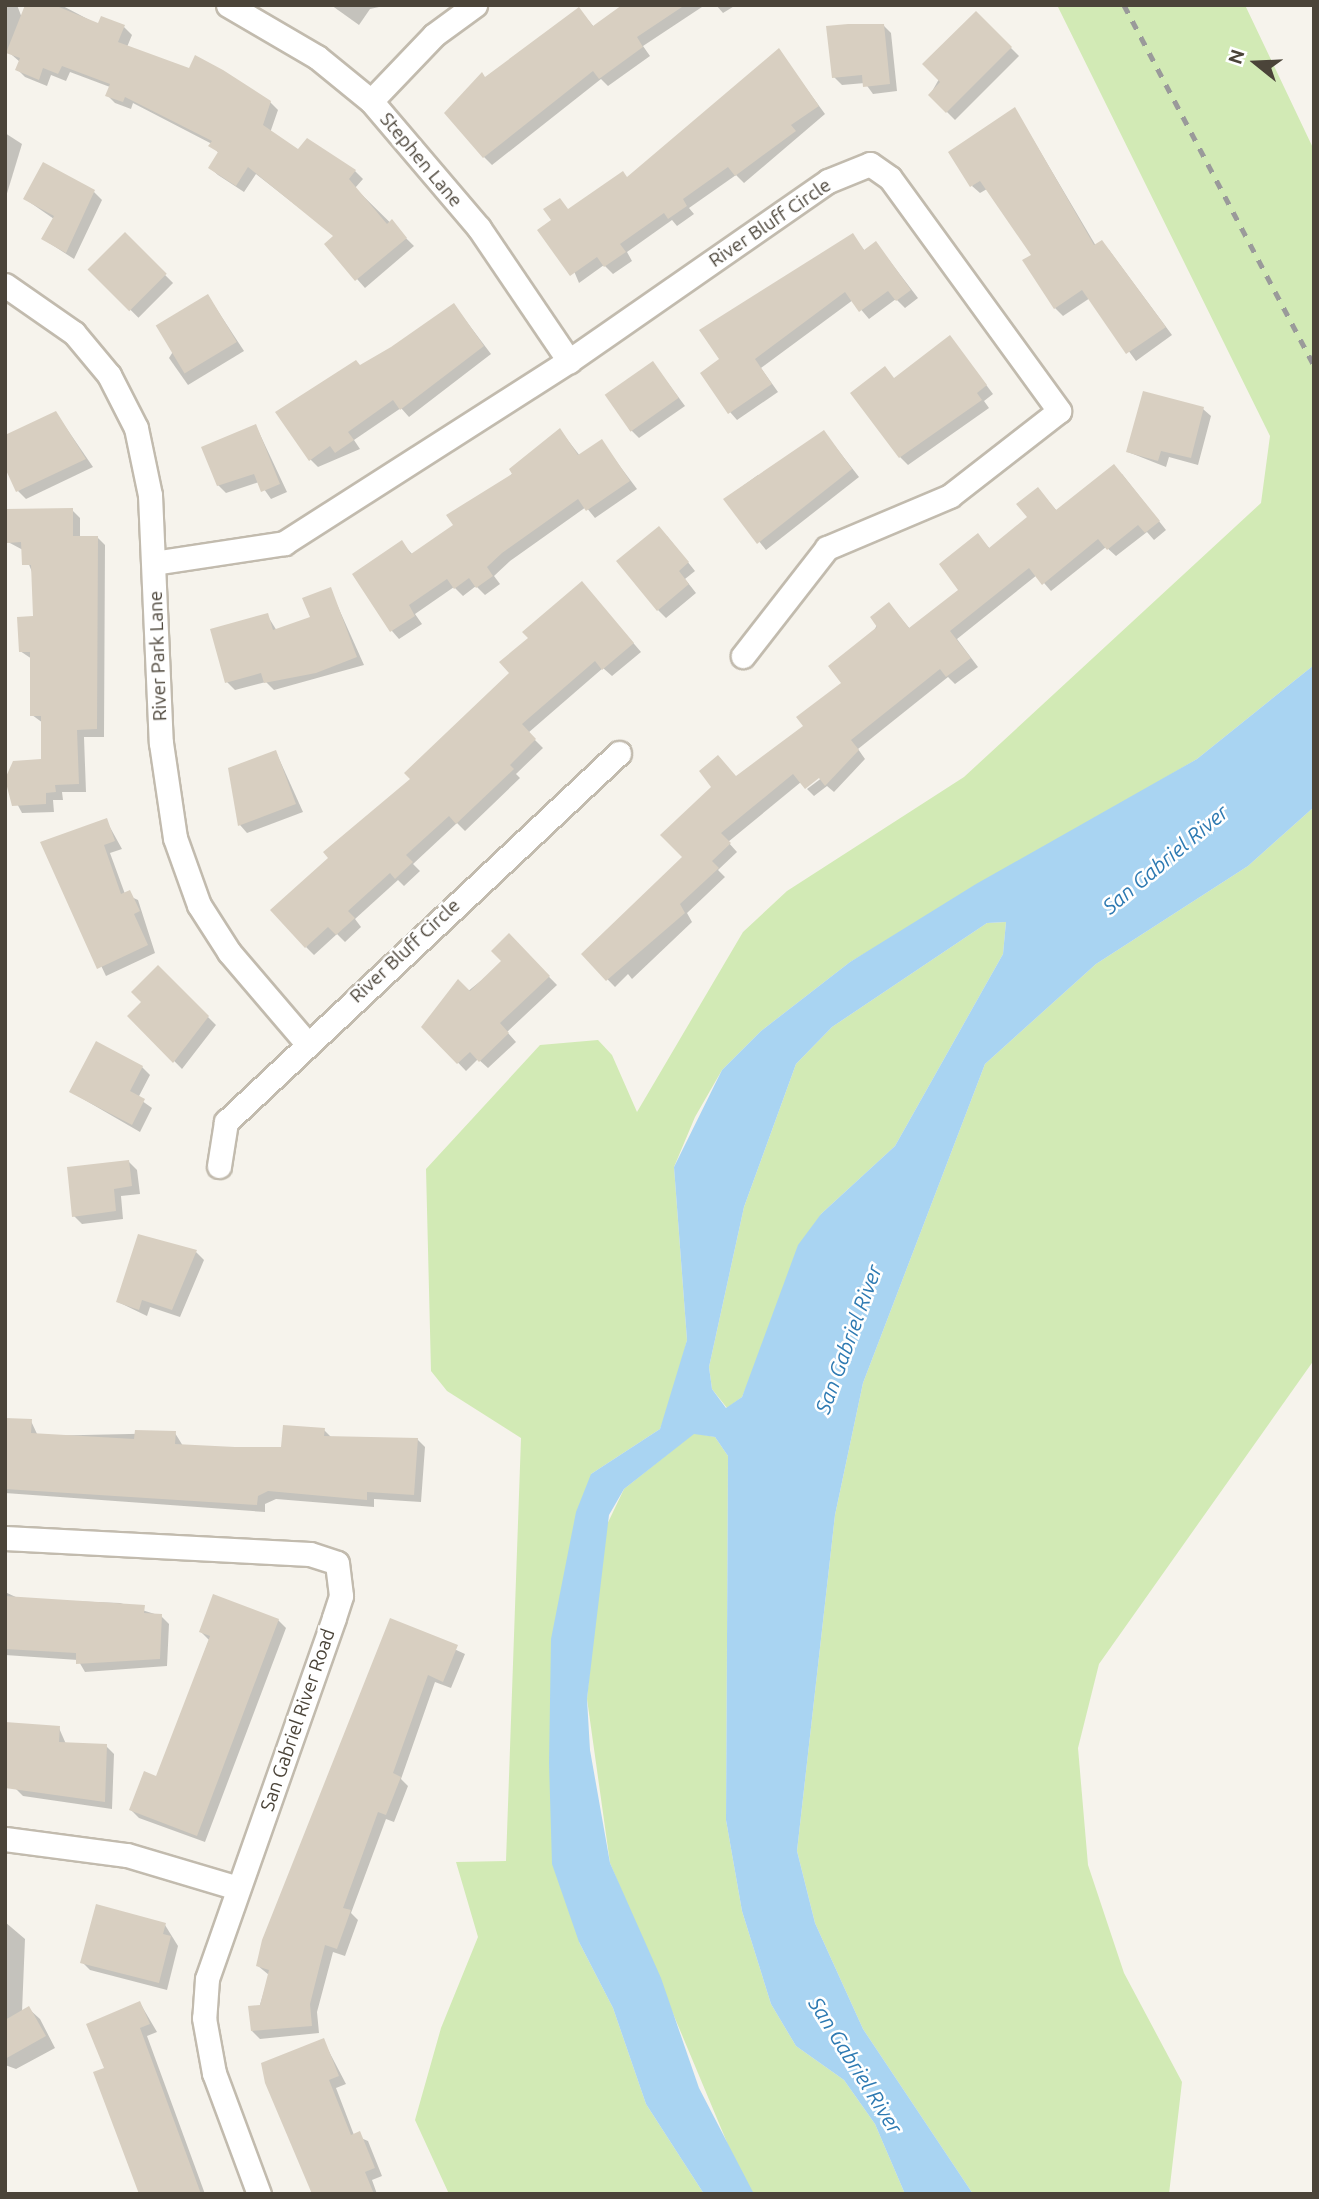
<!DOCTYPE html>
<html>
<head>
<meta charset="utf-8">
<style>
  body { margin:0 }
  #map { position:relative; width:1319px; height:2199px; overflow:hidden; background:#f6f3ec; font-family:Ubuntu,sans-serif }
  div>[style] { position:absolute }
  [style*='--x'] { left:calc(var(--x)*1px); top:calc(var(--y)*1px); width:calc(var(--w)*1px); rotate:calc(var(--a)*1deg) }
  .green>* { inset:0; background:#d2eab5 }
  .water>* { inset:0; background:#a9d4f2 }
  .shadow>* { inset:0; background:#0003; transform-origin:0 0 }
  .building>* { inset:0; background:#d8cfc1; transform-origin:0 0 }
  .roads { filter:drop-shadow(2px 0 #c2bbae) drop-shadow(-2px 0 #c2bbae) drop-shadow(0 2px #c2bbae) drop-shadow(0 -2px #c2bbae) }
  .street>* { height:23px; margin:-11.5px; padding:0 11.5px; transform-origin:11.5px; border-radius:11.5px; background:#fff }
  .rail>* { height:5px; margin-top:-2.5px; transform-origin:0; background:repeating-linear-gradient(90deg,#9a9a9a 0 9px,transparent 0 18px) }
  span { translate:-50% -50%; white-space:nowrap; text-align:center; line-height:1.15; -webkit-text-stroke:5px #fff; paint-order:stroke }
  .street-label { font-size:19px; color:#4b4439 }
  .water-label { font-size:21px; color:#2e7ab2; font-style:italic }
  .frame { position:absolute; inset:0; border:7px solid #4b4439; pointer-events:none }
  .north { position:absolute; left:1221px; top:28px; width:70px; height:70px; -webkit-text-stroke:5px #fff; paint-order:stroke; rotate:288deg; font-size:19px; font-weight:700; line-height:28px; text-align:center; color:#4b4439 }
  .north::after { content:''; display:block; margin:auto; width:24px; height:32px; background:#4b4439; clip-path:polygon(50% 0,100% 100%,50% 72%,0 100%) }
</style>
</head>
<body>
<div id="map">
  <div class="green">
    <i style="clip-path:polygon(1057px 5px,1245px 5px,1314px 150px,1314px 665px,1197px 759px,850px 962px,761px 1031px,722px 1070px,695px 1117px,674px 1167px,687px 1340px,673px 1396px,660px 1429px,591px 1474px,579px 1942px,613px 2008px,646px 2104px,704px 2194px,449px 2194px,415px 2120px,441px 2028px,478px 1937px,456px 1862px,506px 1861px,521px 1438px,447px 1391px,431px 1371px,426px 1169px,540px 1045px,598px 1040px,612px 1055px,637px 1112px,743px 932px,787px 891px,964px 777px,1261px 503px,1270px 436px)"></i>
    <i style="clip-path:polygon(1314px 807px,1314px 1360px,1099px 1664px,1078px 1748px,1088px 1865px,1124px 1973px,1182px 2082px,1169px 2194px,973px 2194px,863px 2029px,815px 1923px,797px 1851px,835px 1515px,863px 1383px,985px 1064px,1096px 964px,1248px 866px)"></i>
    <i style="clip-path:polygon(1006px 922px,1003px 954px,895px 1146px,821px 1214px,742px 1397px,727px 1408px,712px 1389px,709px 1367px,744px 1207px,796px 1064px,832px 1027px,987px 923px)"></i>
    <i style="clip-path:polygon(694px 1433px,715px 1437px,728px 1456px,726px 1820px,742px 1911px,771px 2004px,796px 2046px,844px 2080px,875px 2124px,905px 2194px,754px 2194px,744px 2183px,610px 1863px,587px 1699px,602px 1535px,624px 1489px)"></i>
  </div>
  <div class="water">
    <i style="clip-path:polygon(evenodd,1314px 665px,1314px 807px,1248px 866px,1096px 964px,985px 1064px,863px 1383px,835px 1515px,797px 1851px,815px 1923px,863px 2029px,973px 2194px,905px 2194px,875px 2124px,844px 2080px,796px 2046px,771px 2004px,742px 1911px,726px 1820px,728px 1456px,715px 1437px,694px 1434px,624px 1489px,609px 1515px,587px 1699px,590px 1750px,610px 1863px,661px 1978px,699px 2088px,754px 2194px,704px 2194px,646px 2104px,613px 2008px,579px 1942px,552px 1864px,549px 1763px,551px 1639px,576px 1512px,591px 1474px,660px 1429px,687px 1340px,674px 1167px,722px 1070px,761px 1031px,850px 962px,976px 884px,1197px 759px,1314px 665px,1006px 922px,1003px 954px,895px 1146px,821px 1214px,798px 1245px,742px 1397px,726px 1408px,712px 1389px,709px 1367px,744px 1207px,796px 1064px,832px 1027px,987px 923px,1006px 922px)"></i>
  </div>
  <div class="shadow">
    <i style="clip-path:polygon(5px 5px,17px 5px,22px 18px,27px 5px,61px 5px,99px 25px,124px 27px,132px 35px,127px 47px,270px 102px,278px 110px,270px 133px,298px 151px,355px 171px,363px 179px,355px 188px,414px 246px,365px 288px,326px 244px,335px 236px,256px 174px,244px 192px,218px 175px,210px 168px,219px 154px,212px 144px,133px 103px,131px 109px,115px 103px,107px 95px,110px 87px,70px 72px,66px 81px,51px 75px,47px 86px,25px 77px,17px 69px,20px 62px,5px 49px)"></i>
    <i style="clip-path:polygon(331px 5px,388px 5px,370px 9px,359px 25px)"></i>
    <i style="clip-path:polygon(625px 5px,705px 5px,643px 46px,650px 56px,608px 86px,601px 79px,492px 165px,484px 157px,485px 79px,579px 9px,594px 27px)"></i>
    <i style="clip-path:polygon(716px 5px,736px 5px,723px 13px)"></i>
    <i style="clip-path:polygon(976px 13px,1019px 56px,955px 120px,930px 95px)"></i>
    <i style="clip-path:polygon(883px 25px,891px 33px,897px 91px,873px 94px,865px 83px,842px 85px,834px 77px)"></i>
    <i style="clip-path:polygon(779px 51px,825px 114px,744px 183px,736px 175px,689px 208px,694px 214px,677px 226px,672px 220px,627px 252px,632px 261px,613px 274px,604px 265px,579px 283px,553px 221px,560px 200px,569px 211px,628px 178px)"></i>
    <i style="clip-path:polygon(1015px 109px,1096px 246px,1109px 250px,1172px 335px,1136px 361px,1090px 298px,1063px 316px,1055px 308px,1033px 255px,987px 189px,980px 193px,972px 186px)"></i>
    <i style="clip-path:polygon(5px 133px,22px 144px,5px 200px)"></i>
    <i style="clip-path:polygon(94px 192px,102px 200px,74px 259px,43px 239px,54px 219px,25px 199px)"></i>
    <i style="left:125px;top:235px;width:68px;height:49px;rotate:45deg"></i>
    <i style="clip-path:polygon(852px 235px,865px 251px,876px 243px,918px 298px,905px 308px,896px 299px,869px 319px,853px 300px,761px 368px,778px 392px,737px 420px,730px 412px,721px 360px)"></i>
    <i style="clip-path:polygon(208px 296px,244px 351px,188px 385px,169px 358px)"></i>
    <i style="clip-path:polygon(454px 305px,491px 354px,409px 417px,401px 408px,354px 440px,360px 449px,318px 467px,310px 459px,392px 349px)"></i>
    <i style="clip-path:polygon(957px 346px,993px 394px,984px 401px,989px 408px,908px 465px,900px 457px,895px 380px)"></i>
    <i style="clip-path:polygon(653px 363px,685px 406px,639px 438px,631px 430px)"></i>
    <i style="clip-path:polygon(1203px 409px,1211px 416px,1198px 465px,1169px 457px,1166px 467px,1128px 452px)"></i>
    <i style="clip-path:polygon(56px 413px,93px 467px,26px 499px,18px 491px)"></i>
    <i style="clip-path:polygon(256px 426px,287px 492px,271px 499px,259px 482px,226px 493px,218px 485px)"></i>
    <i style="clip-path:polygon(560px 430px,580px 456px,601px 441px,637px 489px,595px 518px,586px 507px,510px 561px,494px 576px,500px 584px,485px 595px,476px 586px,463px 596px,454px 587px,415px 614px,422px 624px,399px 639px,392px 631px,402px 543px,413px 555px,455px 526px)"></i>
    <i style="clip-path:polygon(831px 441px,859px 477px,766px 550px,725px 499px,758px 475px,762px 479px)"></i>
    <i style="clip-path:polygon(1122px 474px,1166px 530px,1154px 540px,1147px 532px,1116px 556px,1106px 547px,1051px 591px,1037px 575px,957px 639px,978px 667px,955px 684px,948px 677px,858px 749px,865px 759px,834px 792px,827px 786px,814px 796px,807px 789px,827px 774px,801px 782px,728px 842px,737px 852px,718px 870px,725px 877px,687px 913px,692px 922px,632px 979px,628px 974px,615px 987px,583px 954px,684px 857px,736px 778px,805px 726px,844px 683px,889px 604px,910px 629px,961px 590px,978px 535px,990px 549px,1029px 518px,1038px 489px,1057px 511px)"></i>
    <i style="clip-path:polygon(72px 510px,80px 518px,80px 538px,97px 537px,105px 545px,104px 737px,84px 737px,86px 792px,62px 792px,63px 800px,53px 800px,54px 812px,22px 813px,5px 781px,14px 762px,43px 761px,43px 723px,32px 715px,32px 659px,20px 651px,35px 618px,32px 572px,23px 550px,8px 542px,5px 511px)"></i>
    <i style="clip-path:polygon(667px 536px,695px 571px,685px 579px,696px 593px,666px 618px,658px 610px)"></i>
    <i style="clip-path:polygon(330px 589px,364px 665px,274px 690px,266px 682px,235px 690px,227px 682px,267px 615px,277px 631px,312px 618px)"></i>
    <i style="clip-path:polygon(589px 591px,641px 652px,612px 676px,603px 668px,528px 733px,543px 748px,516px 774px,520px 778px,465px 831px,457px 823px,413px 864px,420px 871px,404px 886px,398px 880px,355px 919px,361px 927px,345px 942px,337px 934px,314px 955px,306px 947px,412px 779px)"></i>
    <i style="clip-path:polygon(276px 752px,303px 812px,247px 833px,240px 825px)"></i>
    <i style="clip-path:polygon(106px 820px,122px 849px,110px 853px,125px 894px,138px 900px,155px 953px,106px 976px,42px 843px)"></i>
    <i style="clip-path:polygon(509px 936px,557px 985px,507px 1032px,516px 1042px,488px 1068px,478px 1059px,466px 1071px,424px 1027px,504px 962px)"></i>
    <i style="clip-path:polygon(158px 967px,216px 1025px,182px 1069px,130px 1016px,144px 1002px)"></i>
    <i style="clip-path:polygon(142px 1067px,150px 1075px,138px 1098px,152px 1108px,140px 1132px,71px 1092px)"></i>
    <i style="clip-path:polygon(129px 1162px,137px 1170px,140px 1194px,121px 1196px,123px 1219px,82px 1224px,74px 1216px)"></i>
    <i style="clip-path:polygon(196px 1252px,204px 1260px,180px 1317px,150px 1307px,147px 1316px,118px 1302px)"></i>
    <i style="clip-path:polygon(5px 1420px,31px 1421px,38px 1436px,175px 1433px,183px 1446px,283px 1449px,324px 1430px,332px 1438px,417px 1439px,425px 1447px,421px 1502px,374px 1499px,374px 1507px,276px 1499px,265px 1504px,265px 1512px,5px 1493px)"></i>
    <i style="clip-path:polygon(5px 1592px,20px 1599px,120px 1603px,161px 1616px,169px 1624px,167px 1666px,85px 1672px,78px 1660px,5px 1655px)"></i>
    <i style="clip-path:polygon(278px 1620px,286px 1628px,205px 1842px,139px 1818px,131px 1810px,157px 1778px,209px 1640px,201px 1632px)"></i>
    <i style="clip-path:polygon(391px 1620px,465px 1654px,451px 1688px,435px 1682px,401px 1779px,408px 1786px,394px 1822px,386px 1819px,351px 1913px,358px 1920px,345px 1956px,333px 1952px,317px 2012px,319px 2033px,260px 2039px,252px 2031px,269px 1975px,258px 1966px)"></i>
    <i style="clip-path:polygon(59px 1728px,66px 1744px,106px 1746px,114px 1754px,112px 1809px,23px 1796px,15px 1788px)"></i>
    <i style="clip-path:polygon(5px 1922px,25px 1939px,22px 2012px,29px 2009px,40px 2019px,55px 2048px,16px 2069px,5px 2065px)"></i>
    <i style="clip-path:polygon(165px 1925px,178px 1946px,167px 1990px,90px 1970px,82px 1962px)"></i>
    <i style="clip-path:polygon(140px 2003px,157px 2032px,147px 2036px,205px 2194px,143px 2194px,107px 2069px)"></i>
    <i style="clip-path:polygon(323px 2040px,346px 2084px,336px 2088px,354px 2135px,368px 2141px,382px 2176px,372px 2180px,377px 2194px,313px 2194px)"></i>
  </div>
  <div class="building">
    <i style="clip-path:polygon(25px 5px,54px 5px,98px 23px,101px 16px,125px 25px,118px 42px,189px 68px,195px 55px,223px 70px,271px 101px,263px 125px,298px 149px,307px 138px,356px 170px,349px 179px,387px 224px,392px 219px,407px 238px,355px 281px,324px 244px,333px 236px,248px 167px,236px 186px,208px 168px,218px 152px,208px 146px,212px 141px,125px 97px,123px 102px,105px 96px,110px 84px,62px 66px,58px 74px,43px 68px,39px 80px,15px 70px,20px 58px,6px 53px)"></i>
    <i style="clip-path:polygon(622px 5px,685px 5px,637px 37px,643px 47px,599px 79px,593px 71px,483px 158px,444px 113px,482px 72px,485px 77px,579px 7px,593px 26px)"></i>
    <i style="clip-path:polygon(976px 11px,1012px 47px,946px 113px,928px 95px,940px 82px,922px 64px)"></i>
    <i style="clip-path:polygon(848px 24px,884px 24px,890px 84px,863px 87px,862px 75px,832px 78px,826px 26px)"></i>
    <i style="clip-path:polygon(779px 48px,819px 106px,791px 125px,796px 131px,735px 176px,728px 167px,683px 199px,687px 206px,668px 219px,664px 213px,620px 244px,626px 252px,604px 267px,597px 257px,570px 276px,537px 230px,551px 220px,543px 209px,560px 198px,568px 209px,623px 171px,627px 177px)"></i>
    <i style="clip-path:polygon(1015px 107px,1094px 245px,1102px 240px,1166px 327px,1126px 354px,1082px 290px,1054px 309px,1022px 260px,1031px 255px,980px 181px,970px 187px,948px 152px)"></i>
    <i style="clip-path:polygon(43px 162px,95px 190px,66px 253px,41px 239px,54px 216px,23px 199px)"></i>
    <i style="left:125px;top:232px;width:59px;height:53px;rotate:45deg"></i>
    <i style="clip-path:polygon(853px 233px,864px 250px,876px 241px,911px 290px,896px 301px,888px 291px,859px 312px,845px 292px,755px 359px,772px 384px,728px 414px,700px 373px,719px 359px,699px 330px)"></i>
    <i style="left:208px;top:294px;width:56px;height:61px;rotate:59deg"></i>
    <i style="clip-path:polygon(454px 303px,484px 346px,400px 410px,393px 400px,348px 432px,354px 440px,335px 453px,330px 446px,309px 461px,275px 412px,356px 360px,360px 365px,391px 347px)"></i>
    <i style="clip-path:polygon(950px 335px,987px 385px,977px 393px,982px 400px,899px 458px,850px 393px,885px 366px,894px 378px)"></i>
    <i style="left:653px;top:361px;width:45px;height:59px;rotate:55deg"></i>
    <i style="clip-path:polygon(1143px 391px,1204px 407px,1191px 458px,1161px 451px,1158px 461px,1126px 452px)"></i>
    <i style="clip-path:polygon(56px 411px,86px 459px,16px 492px,5px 468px,5px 435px)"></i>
    <i style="clip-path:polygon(256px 424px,280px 484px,261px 492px,254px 474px,217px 486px,201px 447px)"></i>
    <i style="clip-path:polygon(560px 428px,578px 455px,602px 439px,630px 481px,586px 511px,578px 499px,502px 553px,487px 567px,493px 576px,476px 588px,469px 578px,454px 589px,447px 579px,409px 605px,415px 616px,390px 632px,352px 574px,402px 540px,411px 554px,453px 525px,446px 515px,512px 474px,509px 469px)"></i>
    <i style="clip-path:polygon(824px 430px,852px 469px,757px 544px,723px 499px)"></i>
    <i style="clip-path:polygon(1114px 464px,1160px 521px,1145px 533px,1138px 525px,1107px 550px,1098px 539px,1042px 585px,1029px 568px,950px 631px,971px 658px,946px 677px,940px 669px,851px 740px,859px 750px,825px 786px,819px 778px,805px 789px,793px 774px,721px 833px,731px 843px,712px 861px,719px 868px,680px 904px,685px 913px,606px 981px,581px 954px,682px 857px,660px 835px,711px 787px,699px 771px,718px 755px,736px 776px,803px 726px,796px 717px,841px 683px,828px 666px,877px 627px,870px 617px,889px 602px,909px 628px,958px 590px,939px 564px,978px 533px,989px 548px,1027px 517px,1016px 504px,1038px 487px,1056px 510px)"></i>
    <i style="clip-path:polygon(73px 508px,73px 536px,98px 536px,97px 729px,77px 730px,79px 784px,55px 785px,56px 792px,46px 793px,46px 804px,12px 806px,5px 779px,13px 761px,41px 759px,41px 716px,30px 716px,30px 652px,19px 652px,17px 617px,33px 616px,31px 565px,22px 565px,21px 542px,7px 543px,5px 509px)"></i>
    <i style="clip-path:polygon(659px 526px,689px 562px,679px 571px,689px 584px,657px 611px,616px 561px)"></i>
    <i style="clip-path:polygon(582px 581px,634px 643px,602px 670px,595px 661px,522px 724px,536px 739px,510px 765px,514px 769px,456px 824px,449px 816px,406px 855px,413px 862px,395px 879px,390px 873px,348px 911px,355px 918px,336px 935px,328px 927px,305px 948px,270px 910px,328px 858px,323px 852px,410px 779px,404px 773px,509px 673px,499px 662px,528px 638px,522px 632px)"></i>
    <i style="clip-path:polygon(331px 587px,357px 657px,316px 673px,264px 683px,261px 673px,225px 683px,210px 629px,268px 613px,273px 630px,310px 617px,302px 598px)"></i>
    <i style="clip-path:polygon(276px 750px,296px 804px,238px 826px,228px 768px)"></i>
    <i style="clip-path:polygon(107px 818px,115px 841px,104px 845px,121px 894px,130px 890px,140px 911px,134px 914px,148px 945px,97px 969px,40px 842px)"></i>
    <i style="clip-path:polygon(509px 933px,550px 976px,500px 1023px,509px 1033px,479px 1062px,470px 1052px,457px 1064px,421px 1027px,458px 979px,470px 991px,501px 961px,491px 951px)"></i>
    <i style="clip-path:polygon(158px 965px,209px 1016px,173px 1063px,127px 1016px,141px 1002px,131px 992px)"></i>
    <i style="clip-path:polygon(96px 1041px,143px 1066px,130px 1091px,145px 1099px,132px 1125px,69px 1092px)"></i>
    <i style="clip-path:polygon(129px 1160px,132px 1186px,114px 1189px,116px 1211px,72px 1217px,67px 1167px)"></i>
    <i style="clip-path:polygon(138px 1234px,197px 1250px,172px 1310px,142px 1300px,139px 1310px,116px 1302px)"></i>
    <i style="clip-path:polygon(5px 1418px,32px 1419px,31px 1433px,134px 1439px,135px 1430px,176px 1431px,175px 1444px,235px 1447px,281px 1447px,283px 1425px,325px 1428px,324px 1436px,418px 1438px,414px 1495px,367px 1492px,367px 1500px,268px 1491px,258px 1496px,257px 1505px,5px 1489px)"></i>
    <i style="clip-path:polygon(213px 1594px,279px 1619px,197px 1836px,129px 1810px,144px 1771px,156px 1776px,210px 1636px,199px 1632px)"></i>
    <i style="clip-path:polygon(5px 1596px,145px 1605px,144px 1613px,162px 1614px,160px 1659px,76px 1664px,76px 1653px,5px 1649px)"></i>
    <i style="clip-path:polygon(390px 1618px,458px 1645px,443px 1682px,428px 1675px,393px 1773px,401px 1777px,386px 1815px,378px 1812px,343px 1908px,351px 1910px,337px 1949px,325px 1945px,310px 2004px,312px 2026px,251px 2031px,248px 2006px,260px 2005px,269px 1970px,256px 1966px,262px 1940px)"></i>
    <i style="clip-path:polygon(5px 1722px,60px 1726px,59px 1742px,107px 1744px,105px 1802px,5px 1788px)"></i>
    <i style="clip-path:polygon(96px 1904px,166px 1923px,163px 1934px,171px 1936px,159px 1983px,80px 1963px)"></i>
    <i style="clip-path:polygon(140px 2001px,150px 2024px,140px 2028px,201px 2194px,139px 2194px,93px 2072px,104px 2068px,86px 2024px)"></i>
    <i style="clip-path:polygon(29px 2006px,46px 2036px,5px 2059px,5px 2020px)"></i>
    <i style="clip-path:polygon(324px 2038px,339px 2076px,329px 2080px,351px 2135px,360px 2131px,375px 2168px,365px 2172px,374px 2194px,312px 2194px,265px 2083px,261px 2063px)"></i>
  </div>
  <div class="roads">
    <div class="street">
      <i style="--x:228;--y:5;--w:103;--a:30.3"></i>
      <i style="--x:317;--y:57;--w:70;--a:39.2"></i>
      <i style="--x:371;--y:101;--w:167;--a:49.6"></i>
      <i style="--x:479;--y:228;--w:161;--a:55.9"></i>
      <i style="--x:371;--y:101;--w:91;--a:-46.3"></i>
      <i style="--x:434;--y:35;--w:51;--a:-36.2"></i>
      <i style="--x:5;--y:285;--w:84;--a:34.8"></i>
      <i style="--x:74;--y:333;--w:55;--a:50.2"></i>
      <i style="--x:109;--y:375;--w:59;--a:63"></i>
      <i style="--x:136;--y:428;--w:68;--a:78.2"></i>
      <i style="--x:150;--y:495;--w:248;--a:87.5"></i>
      <i style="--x:161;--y:743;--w:96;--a:81.6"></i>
      <i style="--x:175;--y:838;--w:71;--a:70.3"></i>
      <i style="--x:199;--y:905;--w:56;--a:57.4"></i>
      <i style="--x:229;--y:952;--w:118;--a:49.5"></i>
      <i style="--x:154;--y:563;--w:132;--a:-8.7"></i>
      <i style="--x:284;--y:543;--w:338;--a:-32.6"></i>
      <i style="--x:569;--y:361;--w:315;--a:-34.8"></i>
      <i style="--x:828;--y:181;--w:45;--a:-22"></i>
      <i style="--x:870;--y:164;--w:24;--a:35"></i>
      <i style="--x:890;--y:178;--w:288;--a:54"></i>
      <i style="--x:1059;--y:411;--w:138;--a:142.1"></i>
      <i style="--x:950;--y:496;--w:134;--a:157.1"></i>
      <i style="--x:827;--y:548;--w:137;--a:127.9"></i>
      <i style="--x:219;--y:1166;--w:45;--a:-81"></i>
      <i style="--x:226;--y:1122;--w:539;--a:-43.2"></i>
      <i style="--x:5;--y:1538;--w:305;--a:3"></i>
      <i style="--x:310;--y:1554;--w:28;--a:18"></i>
      <i style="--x:337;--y:1563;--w:33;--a:83"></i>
      <i style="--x:341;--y:1596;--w:23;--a:108"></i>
      <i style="--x:334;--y:1618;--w:383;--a:109.4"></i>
      <i style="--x:207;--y:1979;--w:39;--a:94"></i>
      <i style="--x:204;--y:2018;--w:56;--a:79.7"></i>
      <i style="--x:214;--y:2073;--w:129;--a:69.6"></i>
      <i style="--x:5;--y:1839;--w:123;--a:7.5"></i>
      <i style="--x:127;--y:1855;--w:116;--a:16.6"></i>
    </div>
  </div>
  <div class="rail">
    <i style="--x:1124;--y:5;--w:407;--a:62.2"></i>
  </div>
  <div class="street-label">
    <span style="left:421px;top:160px;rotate:50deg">Stephen Lane</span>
    <span style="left:770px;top:223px;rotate:-34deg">River Bluff Circle</span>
    <span style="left:158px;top:656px;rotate:-92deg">River Park Lane</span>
    <span style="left:405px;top:951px;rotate:-43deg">River Bluff Circle</span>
    <span style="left:298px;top:1720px;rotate:-71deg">San Gabriel River Road</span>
  </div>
  <div class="water-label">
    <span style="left:1165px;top:859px;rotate:-40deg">San Gabriel River</span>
    <span style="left:848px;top:1339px;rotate:-70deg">San Gabriel River</span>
    <span style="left:856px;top:2065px;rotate:58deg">San Gabriel River</span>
  </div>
  <div class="frame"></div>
  <div class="north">N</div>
</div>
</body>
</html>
